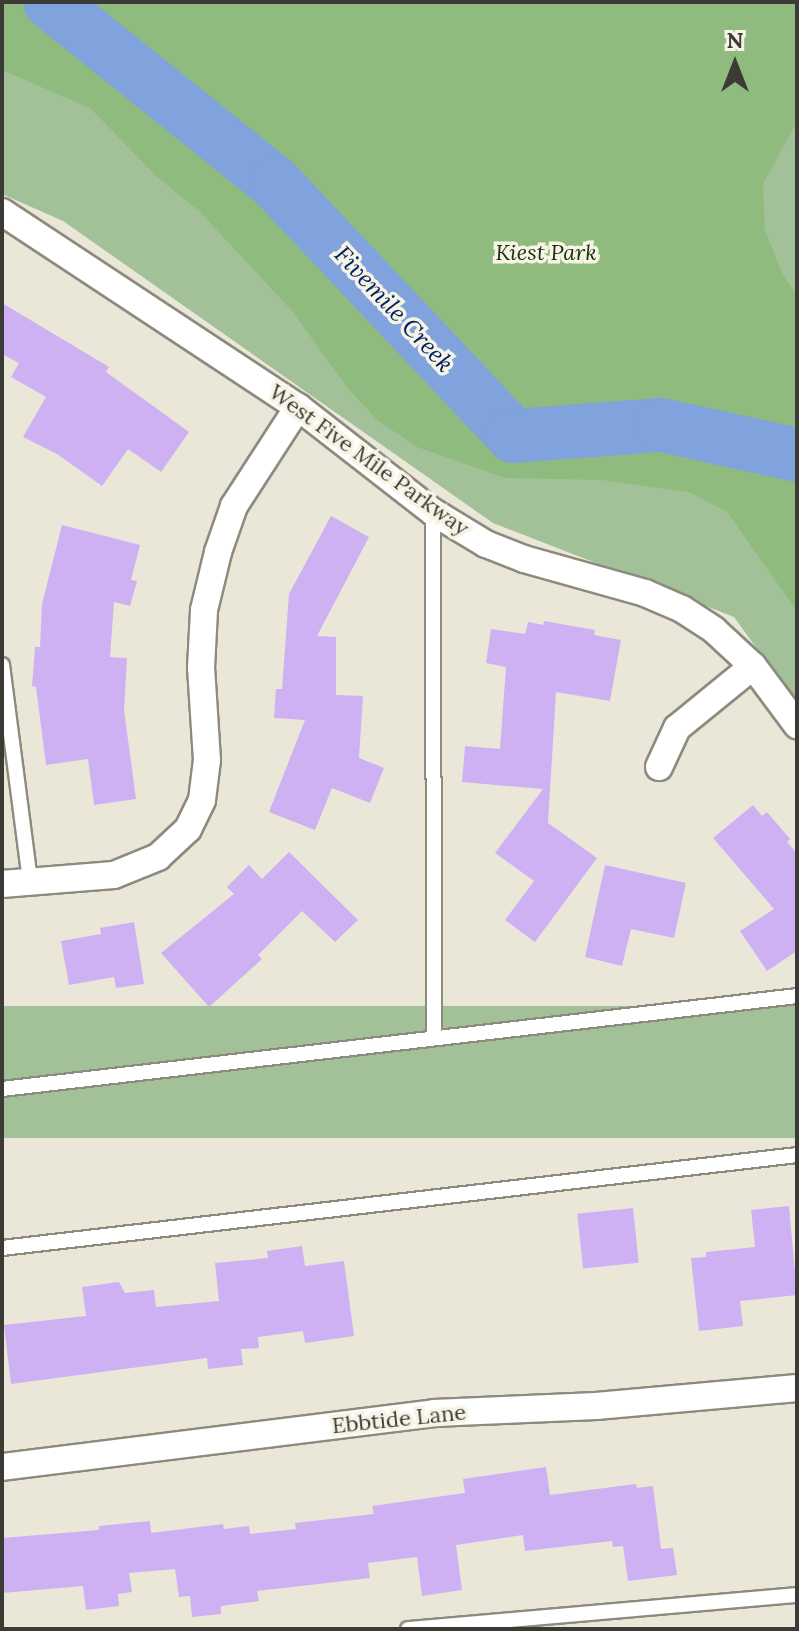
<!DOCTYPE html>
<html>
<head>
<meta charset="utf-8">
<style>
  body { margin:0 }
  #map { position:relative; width:799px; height:1631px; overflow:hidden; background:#eae7d9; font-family:Lora,serif }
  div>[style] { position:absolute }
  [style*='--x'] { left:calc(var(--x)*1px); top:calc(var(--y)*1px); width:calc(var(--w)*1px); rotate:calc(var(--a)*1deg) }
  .green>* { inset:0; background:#a3c198; transform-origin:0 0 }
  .forest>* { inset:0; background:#90bb7f }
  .river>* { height:54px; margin:-27px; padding:0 27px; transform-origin:27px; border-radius:27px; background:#80a2dd }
  .building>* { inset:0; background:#cdb1f2; transform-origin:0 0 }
  .roads { filter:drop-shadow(2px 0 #8d8b7e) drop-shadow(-2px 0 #8d8b7e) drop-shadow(0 2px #8d8b7e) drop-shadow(0 -2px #8d8b7e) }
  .service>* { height:14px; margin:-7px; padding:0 7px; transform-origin:7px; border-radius:7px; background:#fff }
  .minor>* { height:26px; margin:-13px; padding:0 13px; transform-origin:13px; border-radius:13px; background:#fff }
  span { translate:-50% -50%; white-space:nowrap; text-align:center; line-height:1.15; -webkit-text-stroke:7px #f7f4e6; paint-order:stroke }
  .park-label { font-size:22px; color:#163208; font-style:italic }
  .street-label { font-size:22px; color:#3b3a35 }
  .water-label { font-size:24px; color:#002265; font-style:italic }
  .frame { position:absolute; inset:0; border:4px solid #3b3a35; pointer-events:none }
  .north { position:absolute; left:695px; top:24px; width:80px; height:80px; -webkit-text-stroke:6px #f7f4e6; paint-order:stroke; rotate:0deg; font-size:22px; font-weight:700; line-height:32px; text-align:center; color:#3b3a35 }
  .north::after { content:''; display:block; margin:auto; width:28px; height:36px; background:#3b3a35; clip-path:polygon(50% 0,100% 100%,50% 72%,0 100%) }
</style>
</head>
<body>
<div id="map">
  <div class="green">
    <i style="clip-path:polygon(2px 2px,797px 2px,797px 704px,734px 617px,493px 523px,63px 221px,2px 194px)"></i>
    <i style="left:797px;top:1006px;width:132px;height:800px;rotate:90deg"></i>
  </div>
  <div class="forest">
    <i style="clip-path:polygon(2px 2px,797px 2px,797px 122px,763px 184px,765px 230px,783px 275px,797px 295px,797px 611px,727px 512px,689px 492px,601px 480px,505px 478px,417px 447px,377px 420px,346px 386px,292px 311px,200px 212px,157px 177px,90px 108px,2px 70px)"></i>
  </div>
  <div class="river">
    <i style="--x:50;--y:2;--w:289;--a:38.8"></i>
    <i style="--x:275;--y:183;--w:347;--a:46.7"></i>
    <i style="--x:513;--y:436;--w:148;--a:-4.3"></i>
    <i style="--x:661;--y:425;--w:139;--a:12.4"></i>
  </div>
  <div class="building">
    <i style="clip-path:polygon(2px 303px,109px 367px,106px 372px,189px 432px,161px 472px,128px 449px,102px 486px,57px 454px,23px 437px,46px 397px,11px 377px,19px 363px,2px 354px)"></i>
    <i style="clip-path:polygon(331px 516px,369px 537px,317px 636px,336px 637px,336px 695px,363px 696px,359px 758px,384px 768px,370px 803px,332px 788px,315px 830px,269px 812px,305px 720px,274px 718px,276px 689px,282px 689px,289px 594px)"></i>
    <i style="clip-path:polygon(62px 525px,140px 545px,131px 580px,137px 581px,130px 606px,114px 602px,110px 657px,127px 658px,124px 710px,136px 799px,94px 805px,88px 759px,46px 765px,36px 687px,32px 686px,35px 647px,40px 647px,42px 604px)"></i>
    <i style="clip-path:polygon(544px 621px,595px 630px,594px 635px,621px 640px,610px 701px,556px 692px,548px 823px,597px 858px,535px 942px,505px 920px,534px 881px,495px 853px,543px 789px,462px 782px,465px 746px,500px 749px,506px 667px,486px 663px,491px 629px,525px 634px,528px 622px,543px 625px)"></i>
    <i style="clip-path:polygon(753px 805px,762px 816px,767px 812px,790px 839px,787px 842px,797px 854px,797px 951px,767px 971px,740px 931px,774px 909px,713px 838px)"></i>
    <i style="clip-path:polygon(289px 852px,358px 920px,335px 942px,302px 911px,258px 955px,262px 959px,209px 1007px,161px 953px,234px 894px,227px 887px,249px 865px,262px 879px)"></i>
    <i style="clip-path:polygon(605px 865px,686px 883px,674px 938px,631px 929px,622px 966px,585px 957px)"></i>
    <i style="clip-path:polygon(134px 922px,144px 984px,116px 988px,114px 977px,69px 985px,61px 941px,101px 934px,100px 928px)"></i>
    <i style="clip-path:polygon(789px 1206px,797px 1295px,740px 1301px,743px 1326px,699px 1331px,691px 1258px,706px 1257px,706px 1252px,755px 1247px,751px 1210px)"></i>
    <i style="left:633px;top:1208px;width:55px;height:56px;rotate:84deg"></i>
    <i style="clip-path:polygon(302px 1246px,305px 1266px,344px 1261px,354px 1336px,305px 1343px,303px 1331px,258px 1337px,259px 1348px,241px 1349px,243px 1365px,208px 1369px,207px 1358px,11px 1384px,4px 1325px,86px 1316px,82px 1287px,119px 1282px,125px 1293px,154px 1290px,156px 1307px,219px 1301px,215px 1263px,268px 1258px,267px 1251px)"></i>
    <i style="clip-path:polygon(546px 1467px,550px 1495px,636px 1484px,637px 1488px,653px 1486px,661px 1549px,673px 1548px,677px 1575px,628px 1581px,623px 1546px,613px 1547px,612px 1541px,525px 1551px,523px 1535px,456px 1545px,462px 1590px,422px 1596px,417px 1557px,368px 1563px,370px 1578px,257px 1591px,259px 1601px,221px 1606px,221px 1614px,192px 1617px,190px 1596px,179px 1597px,175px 1569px,129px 1573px,132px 1592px,118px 1594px,119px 1606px,86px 1610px,83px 1586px,2px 1593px,2px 1538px,99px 1530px,99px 1526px,150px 1521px,151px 1533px,223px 1524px,224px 1529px,249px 1526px,250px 1534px,296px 1529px,295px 1523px,374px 1514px,372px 1506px,465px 1493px,463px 1479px)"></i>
  </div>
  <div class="roads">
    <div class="service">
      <i style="--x:433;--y:512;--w:525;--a:89.89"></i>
      <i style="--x:2;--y:665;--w:219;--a:82.6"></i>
      <i style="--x:2;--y:1089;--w:800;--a:-6.67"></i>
      <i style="--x:2;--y:1248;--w:800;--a:-6.67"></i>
      <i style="--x:408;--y:1629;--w:390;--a:-5"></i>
    </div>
    <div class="minor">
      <i style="--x:2;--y:212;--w:354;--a:33.4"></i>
      <i style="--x:298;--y:407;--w:171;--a:37.9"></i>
      <i style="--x:433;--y:512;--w:62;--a:31.1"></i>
      <i style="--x:486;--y:544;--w:41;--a:21.5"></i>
      <i style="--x:524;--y:559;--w:126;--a:15.7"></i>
      <i style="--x:645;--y:593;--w:40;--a:23.4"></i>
      <i style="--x:682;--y:609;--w:38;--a:33"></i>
      <i style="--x:714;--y:630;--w:53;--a:42.7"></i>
      <i style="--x:753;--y:666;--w:74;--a:53.3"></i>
      <i style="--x:659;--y:767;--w:43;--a:-65.2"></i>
      <i style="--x:677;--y:728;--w:98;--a:-39.2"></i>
      <i style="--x:2;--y:884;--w:112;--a:-4.6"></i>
      <i style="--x:114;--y:875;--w:48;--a:-22.2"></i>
      <i style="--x:158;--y:857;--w:41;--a:-43"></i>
      <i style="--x:188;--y:829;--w:32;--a:-64"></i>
      <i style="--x:202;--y:800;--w:40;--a:-82.9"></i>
      <i style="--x:207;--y:760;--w:92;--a:-93.7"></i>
      <i style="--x:201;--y:668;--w:58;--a:-87"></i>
      <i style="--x:204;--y:610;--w:60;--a:-76.4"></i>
      <i style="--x:218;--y:552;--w:49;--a:-70.8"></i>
      <i style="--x:234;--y:506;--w:118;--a:-57.1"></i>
      <i style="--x:2;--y:1467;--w:435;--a:-7.1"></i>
      <i style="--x:434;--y:1413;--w:162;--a:-2.5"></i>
      <i style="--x:596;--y:1406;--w:202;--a:-5.1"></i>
    </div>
  </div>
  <div class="park-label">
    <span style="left:546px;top:253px">Kiest Park</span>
  </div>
  <div class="street-label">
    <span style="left:369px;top:460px;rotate:36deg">West Five Mile Parkway</span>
    <span style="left:399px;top:1419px;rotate:-6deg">Ebbtide Lane</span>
  </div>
  <div class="water-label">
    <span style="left:394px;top:309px;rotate:47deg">Fivemile Creek</span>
  </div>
  <div class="frame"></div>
  <div class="north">N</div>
</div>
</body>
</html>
